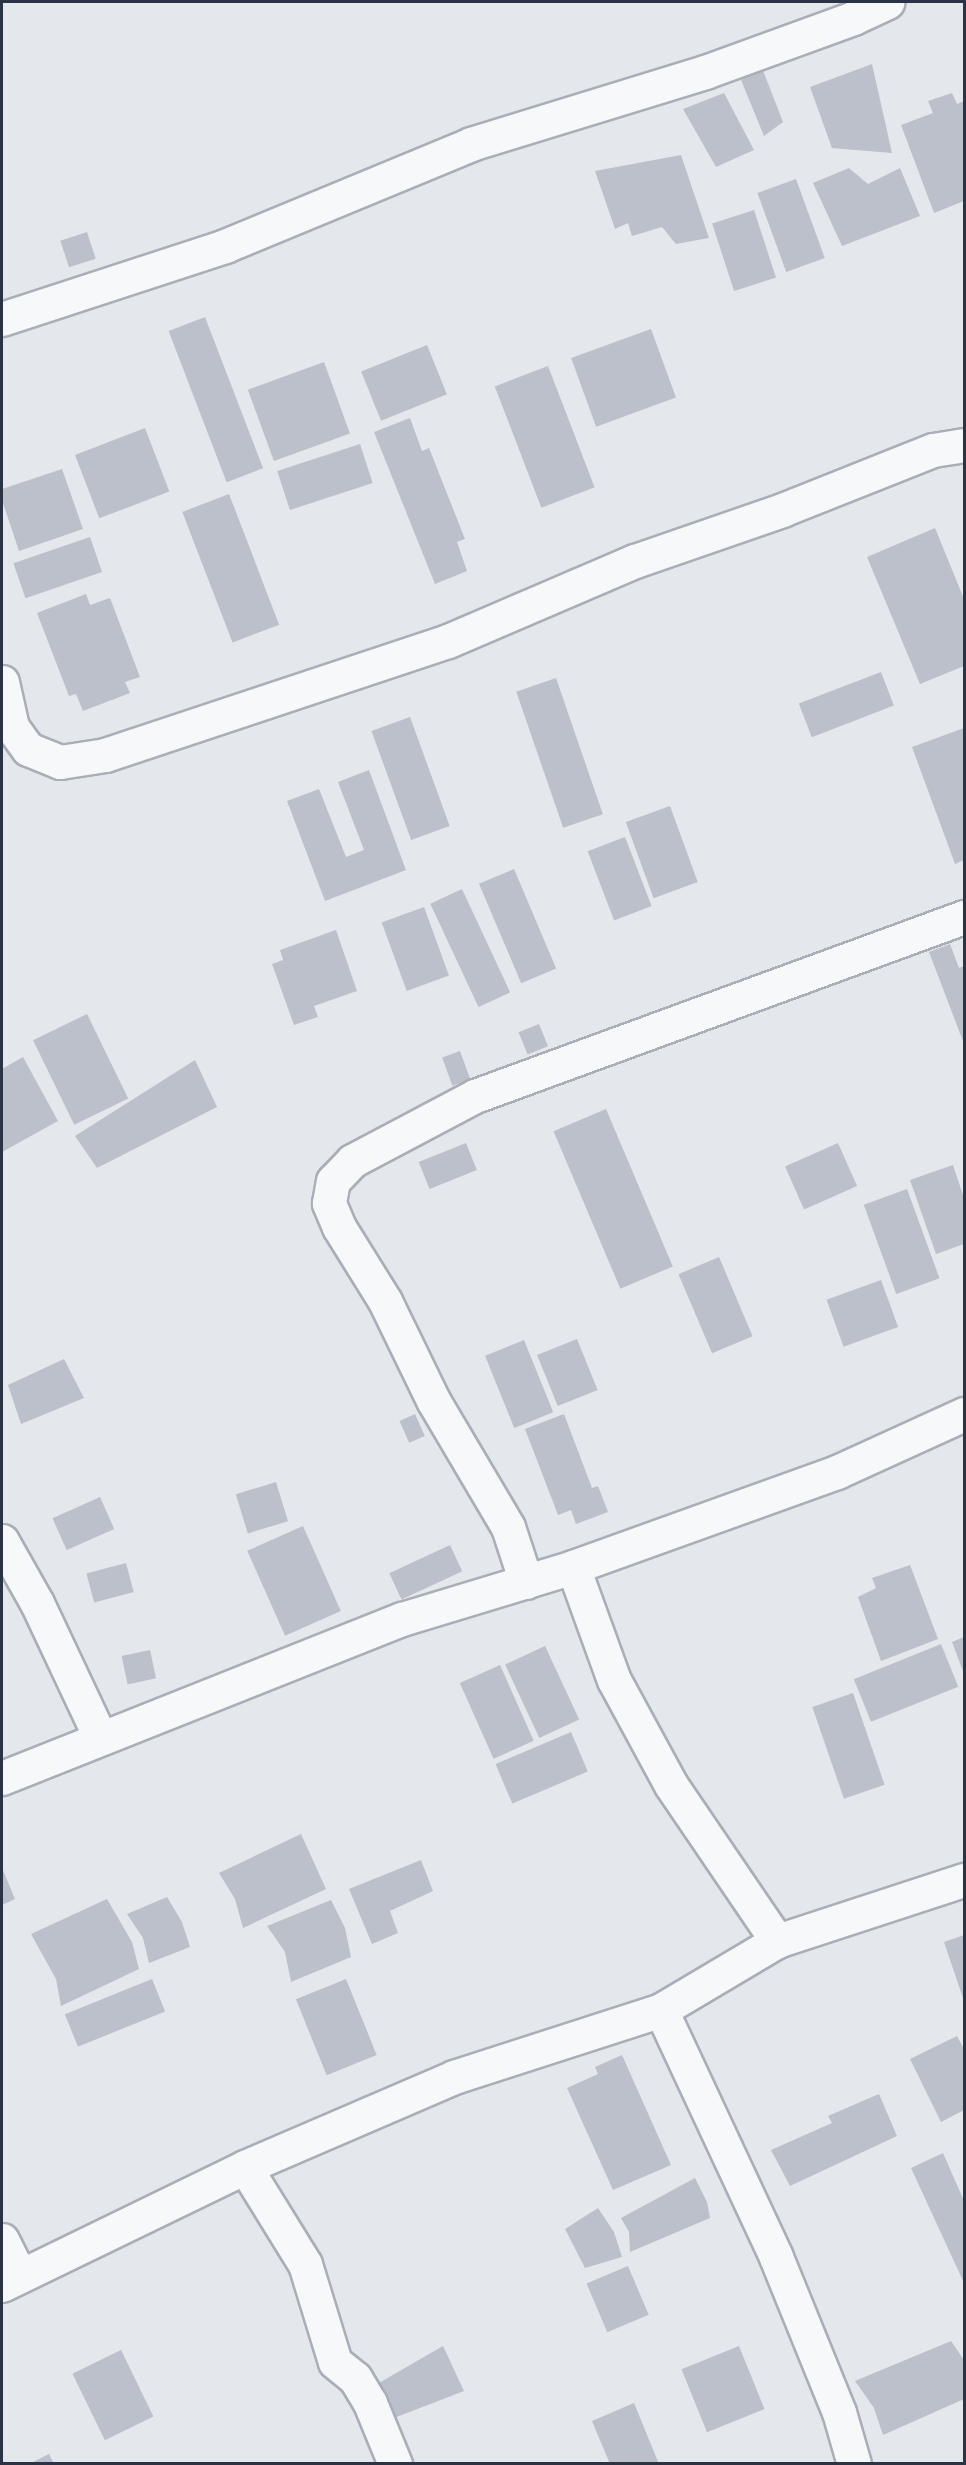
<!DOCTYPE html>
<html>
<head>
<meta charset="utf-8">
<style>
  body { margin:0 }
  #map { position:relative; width:966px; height:2465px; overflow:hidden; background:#e4e7ec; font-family:"DejaVu Sans",sans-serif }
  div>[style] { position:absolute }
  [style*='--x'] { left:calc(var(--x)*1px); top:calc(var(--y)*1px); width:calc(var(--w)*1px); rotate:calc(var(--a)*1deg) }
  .building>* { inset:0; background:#bbc0ca; transform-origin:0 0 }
  .roads { filter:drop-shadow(2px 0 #a9aeb7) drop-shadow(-2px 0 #a9aeb7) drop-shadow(0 2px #a9aeb7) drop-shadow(0 -2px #a9aeb7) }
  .minor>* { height:33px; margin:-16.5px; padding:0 16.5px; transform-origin:16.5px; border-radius:16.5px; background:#f7f8fa }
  span { translate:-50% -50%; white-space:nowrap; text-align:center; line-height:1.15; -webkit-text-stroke:6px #f4f6f9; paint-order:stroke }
  .frame { position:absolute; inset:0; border:3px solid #2b3445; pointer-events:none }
</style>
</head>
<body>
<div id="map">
  <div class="building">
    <i style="clip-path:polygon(872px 64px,892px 153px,832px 148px,810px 87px)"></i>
    <i style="clip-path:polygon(762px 68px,783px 122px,764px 136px,741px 80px)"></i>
    <i style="clip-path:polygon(724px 93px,754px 150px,716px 167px,683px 109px)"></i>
    <i style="clip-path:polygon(952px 93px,957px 104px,964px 101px,964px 201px,934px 213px,901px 125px,933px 113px,928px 101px)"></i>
    <i style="clip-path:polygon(681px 155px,709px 238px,676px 244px,662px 227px,632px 236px,628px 223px,615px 229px,595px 171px)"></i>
    <i style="clip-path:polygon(849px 168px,868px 184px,900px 168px,920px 216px,842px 246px,813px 183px)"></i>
    <i style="left:796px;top:179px;width:84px;height:41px;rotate:70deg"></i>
    <i style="left:754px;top:210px;width:71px;height:44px;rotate:72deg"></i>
    <i style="left:87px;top:232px;width:28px;height:28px;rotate:72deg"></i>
    <i style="left:205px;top:317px;width:162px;height:39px;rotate:69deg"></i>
    <i style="left:651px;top:329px;width:73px;height:85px;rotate:70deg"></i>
    <i style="left:427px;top:345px;width:53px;height:71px;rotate:68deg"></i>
    <i style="left:324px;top:362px;width:76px;height:81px;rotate:70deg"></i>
    <i style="left:548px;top:366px;width:130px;height:57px;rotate:69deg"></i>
    <i style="clip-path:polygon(410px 418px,422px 451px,429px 448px,465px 539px,457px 542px,467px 571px,435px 584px,374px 432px)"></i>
    <i style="left:145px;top:428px;width:68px;height:75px;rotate:69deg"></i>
    <i style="left:360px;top:444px;width:41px;height:87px;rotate:72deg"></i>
    <i style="clip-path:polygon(62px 469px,83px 529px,19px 551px,2px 500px,2px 489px)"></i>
    <i style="left:229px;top:494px;width:140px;height:50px;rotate:69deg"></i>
    <i style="clip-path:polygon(935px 528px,964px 599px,964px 666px,920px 684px,867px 557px)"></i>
    <i style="left:90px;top:537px;width:37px;height:81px;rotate:71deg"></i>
    <i style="clip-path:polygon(86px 594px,90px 605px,110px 598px,140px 677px,125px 682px,130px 693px,83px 711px,76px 694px,69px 696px,37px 613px)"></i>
    <i style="left:881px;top:672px;width:36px;height:88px;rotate:69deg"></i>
    <i style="left:556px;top:678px;width:144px;height:42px;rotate:71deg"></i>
    <i style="left:410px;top:717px;width:116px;height:41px;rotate:70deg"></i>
    <i style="clip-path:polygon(964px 728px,964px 860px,955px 864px,912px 747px)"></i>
    <i style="clip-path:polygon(369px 770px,406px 870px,325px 901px,287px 801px,319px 789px,346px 857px,364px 850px,338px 782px)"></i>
    <i style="left:670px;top:806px;width:81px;height:47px;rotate:70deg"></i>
    <i style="left:625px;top:837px;width:74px;height:40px;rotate:69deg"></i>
    <i style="left:514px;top:869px;width:108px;height:38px;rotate:67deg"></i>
    <i style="left:462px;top:889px;width:114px;height:35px;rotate:65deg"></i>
    <i style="left:424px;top:907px;width:73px;height:45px;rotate:70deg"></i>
    <i style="clip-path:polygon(336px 930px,357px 991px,314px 1006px,318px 1017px,294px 1025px,272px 964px,283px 960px,280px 950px)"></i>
    <i style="clip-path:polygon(950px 944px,959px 968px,964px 966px,964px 1044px,929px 952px)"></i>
    <i style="left:87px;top:1014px;width:94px;height:60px;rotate:64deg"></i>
    <i style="left:539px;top:1024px;width:24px;height:22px;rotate:68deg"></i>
    <i style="left:460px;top:1051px;width:30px;height:19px;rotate:70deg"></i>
    <i style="clip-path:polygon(23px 1057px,58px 1121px,2px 1152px,2px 1069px)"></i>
    <i style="clip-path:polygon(195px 1060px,217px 1107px,97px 1168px,75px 1136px)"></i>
    <i style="left:606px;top:1109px;width:171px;height:57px;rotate:67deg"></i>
    <i style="left:466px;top:1143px;width:29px;height:51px;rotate:68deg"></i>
    <i style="left:838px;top:1143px;width:47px;height:58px;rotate:66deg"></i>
    <i style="clip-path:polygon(953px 1165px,964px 1198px,964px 1244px,936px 1254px,910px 1180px)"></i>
    <i style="left:907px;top:1189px;width:95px;height:46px;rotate:70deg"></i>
    <i style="left:719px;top:1257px;width:86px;height:44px;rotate:67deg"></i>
    <i style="left:881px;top:1280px;width:50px;height:58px;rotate:70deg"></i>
    <i style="left:577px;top:1339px;width:55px;height:43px;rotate:68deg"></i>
    <i style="left:524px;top:1340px;width:78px;height:42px;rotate:68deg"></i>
    <i style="clip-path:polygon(64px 1359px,84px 1398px,21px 1424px,8px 1385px)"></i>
    <i style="left:415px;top:1414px;width:24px;height:17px;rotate:66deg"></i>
    <i style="clip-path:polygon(564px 1414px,592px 1488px,598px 1486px,608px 1512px,576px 1524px,571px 1510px,558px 1515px,525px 1429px)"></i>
    <i style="left:276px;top:1482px;width:41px;height:42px;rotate:73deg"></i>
    <i style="left:100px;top:1497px;width:35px;height:52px;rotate:66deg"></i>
    <i style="left:303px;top:1526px;width:93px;height:61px;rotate:66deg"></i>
    <i style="left:450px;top:1545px;width:29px;height:67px;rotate:65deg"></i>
    <i style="left:126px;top:1563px;width:30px;height:41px;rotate:75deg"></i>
    <i style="clip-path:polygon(910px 1565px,938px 1639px,881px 1661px,858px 1597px,876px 1588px,872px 1578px)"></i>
    <i style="clip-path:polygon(964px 1637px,964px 1674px,952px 1642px)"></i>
    <i style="left:941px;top:1644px;width:46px;height:94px;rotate:68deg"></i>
    <i style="left:545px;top:1646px;width:81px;height:44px;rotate:65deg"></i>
    <i style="left:150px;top:1650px;width:29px;height:29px;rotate:78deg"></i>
    <i style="left:500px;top:1665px;width:83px;height:44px;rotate:66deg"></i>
    <i style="left:853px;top:1693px;width:97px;height:43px;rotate:71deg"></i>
    <i style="left:571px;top:1732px;width:43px;height:82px;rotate:67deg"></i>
    <i style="clip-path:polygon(301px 1834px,326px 1889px,243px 1928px,235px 1899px,219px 1873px)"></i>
    <i style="clip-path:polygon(421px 1860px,433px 1891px,390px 1911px,398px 1933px,372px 1944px,349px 1889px)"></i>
    <i style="clip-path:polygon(2px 1868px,15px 1899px,2px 1905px)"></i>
    <i style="clip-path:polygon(167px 1897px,182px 1922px,190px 1947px,149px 1963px,143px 1938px,127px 1914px)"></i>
    <i style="clip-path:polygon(107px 1899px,132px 1942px,139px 1969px,61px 2006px,56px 1979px,31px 1934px)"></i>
    <i style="clip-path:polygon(331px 1900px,345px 1928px,351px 1957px,291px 1982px,285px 1952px,267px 1926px)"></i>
    <i style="clip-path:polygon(964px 1935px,964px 2001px,944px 1942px)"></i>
    <i style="left:152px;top:1979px;width:35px;height:94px;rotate:68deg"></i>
    <i style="left:346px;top:1979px;width:82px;height:54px;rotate:68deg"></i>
    <i style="clip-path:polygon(957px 2036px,964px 2049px,964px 2110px,941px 2122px,910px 2059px)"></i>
    <i style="clip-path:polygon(622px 2055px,671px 2165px,613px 2190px,567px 2088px,598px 2074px,595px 2067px)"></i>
    <i style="clip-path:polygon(879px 2094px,897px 2136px,790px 2186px,771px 2150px,832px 2123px,828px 2116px)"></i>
    <i style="clip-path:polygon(943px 2153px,964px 2201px,964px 2283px,911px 2168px)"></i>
    <i style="clip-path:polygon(695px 2178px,707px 2202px,710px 2218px,630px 2252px,629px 2232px,621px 2218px)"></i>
    <i style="clip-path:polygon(598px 2208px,614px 2232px,622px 2257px,585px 2268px,565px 2229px)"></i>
    <i style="left:628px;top:2266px;width:53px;height:45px;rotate:67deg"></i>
    <i style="clip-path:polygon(951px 2341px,964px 2360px,964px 2399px,883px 2435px,874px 2408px,855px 2381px)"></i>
    <i style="clip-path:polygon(443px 2346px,464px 2391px,394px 2418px,377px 2384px)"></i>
    <i style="left:739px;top:2346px;width:68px;height:62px;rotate:68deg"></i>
    <i style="left:121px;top:2350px;width:74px;height:54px;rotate:64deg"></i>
    <i style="clip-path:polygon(634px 2403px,659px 2464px,610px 2464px,592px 2421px)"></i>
    <i style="clip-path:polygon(49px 2454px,54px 2464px,29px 2464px)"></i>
  </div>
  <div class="roads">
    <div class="minor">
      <i style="--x:2;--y:319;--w:235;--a:-18.1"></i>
      <i style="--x:225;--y:246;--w:266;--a:-22.5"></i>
      <i style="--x:471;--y:144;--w:245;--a:-17.1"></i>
      <i style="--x:705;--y:72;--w:158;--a:-20"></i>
      <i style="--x:853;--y:18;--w:38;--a:-25"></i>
      <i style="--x:2;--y:682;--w:46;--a:77.5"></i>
      <i style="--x:12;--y:727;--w:27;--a:54"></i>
      <i style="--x:28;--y:749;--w:35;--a:22"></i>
      <i style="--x:60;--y:762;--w:46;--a:-8.8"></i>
      <i style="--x:105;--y:755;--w:361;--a:-18.4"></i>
      <i style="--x:448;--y:641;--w:203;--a:-23.2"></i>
      <i style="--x:635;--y:561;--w:156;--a:-19.1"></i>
      <i style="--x:782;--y:510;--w:162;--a:-21.7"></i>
      <i style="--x:933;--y:450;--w:31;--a:-9"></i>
      <i style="--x:2;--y:1541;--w:71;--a:60.6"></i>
      <i style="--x:37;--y:1603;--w:148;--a:64.8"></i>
      <i style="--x:573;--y:1567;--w:120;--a:70.1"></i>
      <i style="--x:614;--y:1680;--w:119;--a:61.5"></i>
      <i style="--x:671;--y:1785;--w:189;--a:55.8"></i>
      <i style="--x:526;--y:1582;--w:58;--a:-108.1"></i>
      <i style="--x:508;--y:1527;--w:147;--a:-120.6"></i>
      <i style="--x:433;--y:1400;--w:110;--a:-115.9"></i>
      <i style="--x:385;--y:1301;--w:87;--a:-121.9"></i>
      <i style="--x:339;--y:1227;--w:26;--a:-113"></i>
      <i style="--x:329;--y:1203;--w:22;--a:-80"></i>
      <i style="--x:333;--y:1181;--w:28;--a:-46"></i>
      <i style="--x:352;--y:1161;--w:139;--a:-27.9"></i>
      <i style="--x:475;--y:1096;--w:521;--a:-20.11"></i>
      <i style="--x:2;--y:1778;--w:430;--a:-21.7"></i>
      <i style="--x:402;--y:1619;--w:179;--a:-16.9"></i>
      <i style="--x:573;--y:1567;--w:281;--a:-19.8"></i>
      <i style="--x:837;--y:1472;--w:140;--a:-24.5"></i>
      <i style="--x:661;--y:2010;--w:272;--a:65"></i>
      <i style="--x:776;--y:2257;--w:167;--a:67.9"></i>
      <i style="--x:839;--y:2412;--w:54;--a:73.9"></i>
      <i style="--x:245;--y:2167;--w:114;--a:58.3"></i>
      <i style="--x:305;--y:2264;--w:102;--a:73"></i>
      <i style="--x:335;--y:2362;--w:26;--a:39"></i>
      <i style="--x:355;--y:2378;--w:29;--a:59"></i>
      <i style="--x:370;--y:2403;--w:66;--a:67.7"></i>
      <i style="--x:2;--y:2240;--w:40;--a:63.4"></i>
      <i style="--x:2;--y:2285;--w:270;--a:-25.9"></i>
      <i style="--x:245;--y:2167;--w:228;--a:-23.3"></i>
      <i style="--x:454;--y:2077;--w:218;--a:-17.9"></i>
      <i style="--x:661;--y:2010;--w:135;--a:-30.7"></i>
      <i style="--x:777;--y:1941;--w:197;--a:-18.1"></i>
    </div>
  </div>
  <div class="frame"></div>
</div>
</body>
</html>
